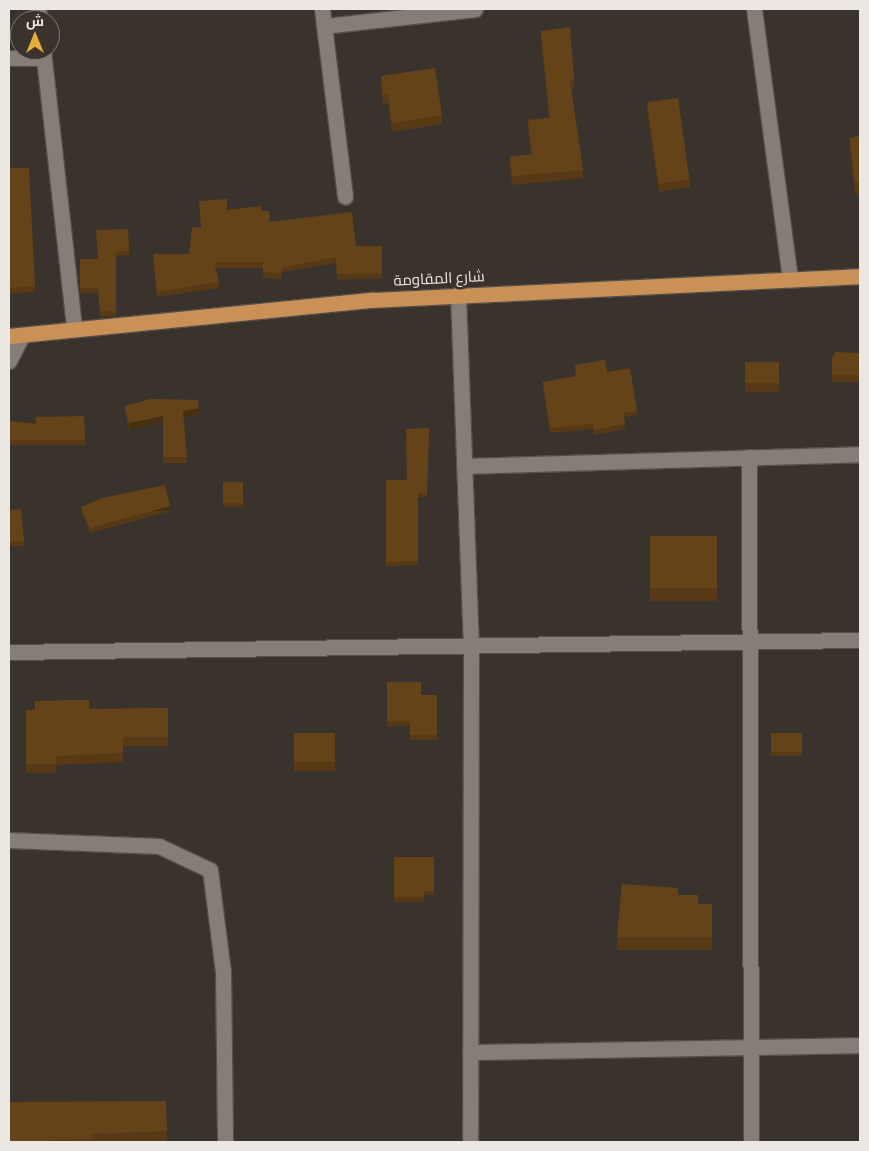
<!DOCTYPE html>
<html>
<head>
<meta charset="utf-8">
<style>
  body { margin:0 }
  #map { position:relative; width:869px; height:1151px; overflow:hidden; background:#3a332d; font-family:"Archivo Narrow",Cairo,sans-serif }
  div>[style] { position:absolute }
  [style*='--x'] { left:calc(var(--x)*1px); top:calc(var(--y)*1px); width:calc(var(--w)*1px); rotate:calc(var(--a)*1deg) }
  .roads { filter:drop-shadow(1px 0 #56504a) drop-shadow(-1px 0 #56504a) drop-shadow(0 1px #56504a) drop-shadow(0 -1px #56504a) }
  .lane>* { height:15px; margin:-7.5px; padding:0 7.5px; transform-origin:7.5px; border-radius:7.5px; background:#857d76 }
  .street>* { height:15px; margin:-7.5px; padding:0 7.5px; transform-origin:7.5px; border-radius:7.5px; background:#857d76 }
  .highway>* { height:15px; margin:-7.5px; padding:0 7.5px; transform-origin:7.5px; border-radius:7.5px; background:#c99156 }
  .wall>* { inset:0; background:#573a15; transform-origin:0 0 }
  .shaded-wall>* { inset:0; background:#472f11; transform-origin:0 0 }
  .building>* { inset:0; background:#654318; transform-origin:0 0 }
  span { translate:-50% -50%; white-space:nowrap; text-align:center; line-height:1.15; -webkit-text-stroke:5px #3a332d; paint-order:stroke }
  .street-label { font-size:15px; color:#ebe7e2 }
  .frame { position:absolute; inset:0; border:10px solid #ebe7e2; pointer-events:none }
  .north { position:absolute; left:10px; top:10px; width:50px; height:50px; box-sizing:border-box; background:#3a332d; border:1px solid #817b75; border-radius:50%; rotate:0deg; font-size:14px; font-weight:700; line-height:20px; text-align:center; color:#ebe7e2 }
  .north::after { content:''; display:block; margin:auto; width:18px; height:22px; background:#e6ac36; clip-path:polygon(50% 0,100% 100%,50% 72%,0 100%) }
</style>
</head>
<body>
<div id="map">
  <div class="roads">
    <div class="lane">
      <i style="--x:9;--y:361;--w:29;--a:-63"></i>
      <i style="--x:9;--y:840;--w:150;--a:2.3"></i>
      <i style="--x:159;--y:846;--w:56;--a:25.2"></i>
      <i style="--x:210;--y:870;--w:102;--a:82.7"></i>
      <i style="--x:223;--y:971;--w:171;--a:89.3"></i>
    </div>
    <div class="street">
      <i style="--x:38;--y:9;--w:11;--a:80"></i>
      <i style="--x:322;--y:9;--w:189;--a:83"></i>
      <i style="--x:754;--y:9;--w:273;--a:82.4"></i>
      <i style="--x:324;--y:26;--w:152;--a:-6.4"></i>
      <i style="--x:43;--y:50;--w:280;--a:83.6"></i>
      <i style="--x:9;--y:58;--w:35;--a:0"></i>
      <i style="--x:458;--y:294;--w:352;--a:87.9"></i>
      <i style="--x:471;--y:646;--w:496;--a:90.1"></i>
      <i style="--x:749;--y:457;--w:685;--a:89.83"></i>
      <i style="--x:464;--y:466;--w:396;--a:-1.7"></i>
      <i style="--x:9;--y:652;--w:851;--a:-0.81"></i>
      <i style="--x:470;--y:1052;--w:390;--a:-1"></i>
    </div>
    <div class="highway">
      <i style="--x:9;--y:336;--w:365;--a:-5.7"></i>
      <i style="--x:372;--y:300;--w:489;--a:-2.8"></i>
    </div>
  </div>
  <div class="wall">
    <i style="clip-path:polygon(541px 31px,574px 80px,574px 88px,571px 89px,583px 170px,583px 178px,512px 185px,510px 165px,510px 157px,531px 155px,528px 128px,528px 120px,549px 118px,541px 39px)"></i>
    <i style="clip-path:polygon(381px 76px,442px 115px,442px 124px,392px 132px,388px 103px,383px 104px,381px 85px)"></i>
    <i style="clip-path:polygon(647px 103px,690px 179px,690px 187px,659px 192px,647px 111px)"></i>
    <i style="clip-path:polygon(860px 136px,860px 194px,855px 195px,850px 150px,850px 138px)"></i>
    <i style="clip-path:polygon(9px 168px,35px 286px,35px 292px,9px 294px)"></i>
    <i style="clip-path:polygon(227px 210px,262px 211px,270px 222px,356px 246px,382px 246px,382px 278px,337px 280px,336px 263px,282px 272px,281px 279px,263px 278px,263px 268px,215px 268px,219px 282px,219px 288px,157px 297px,153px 254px,189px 254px,200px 228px)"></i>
    <i style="clip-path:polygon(128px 229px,129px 255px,116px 256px,116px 316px,100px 316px,98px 293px,80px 293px,80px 259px,97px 259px)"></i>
    <i style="clip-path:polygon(860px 353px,860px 382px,832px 382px,832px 358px)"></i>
    <i style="left:779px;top:362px;width:30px;height:34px;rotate:90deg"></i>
    <i style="clip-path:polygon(575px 365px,607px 372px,637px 411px,637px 415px,624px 417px,625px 429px,594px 435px,593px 429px,550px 433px,543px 387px,543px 382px,576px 376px)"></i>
    <i style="clip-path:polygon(125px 406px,199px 414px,183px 418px,187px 463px,163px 463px,163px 422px,129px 430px,125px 412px)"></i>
    <i style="clip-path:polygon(84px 416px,85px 445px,9px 445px,9px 421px,36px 424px)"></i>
    <i style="clip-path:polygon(429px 428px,427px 497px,418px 497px,418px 565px,386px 566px,386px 480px,406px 480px)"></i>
    <i style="left:243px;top:482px;width:25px;height:20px;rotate:90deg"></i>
    <i style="clip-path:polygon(81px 507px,170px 511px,90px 533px,81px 511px)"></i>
    <i style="clip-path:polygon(9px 510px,24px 541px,24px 546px,9px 546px)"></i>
    <i style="left:650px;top:536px;width:67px;height:65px"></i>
    <i style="clip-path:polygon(387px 682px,421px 695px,437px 695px,437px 740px,410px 740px,410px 726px,387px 726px)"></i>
    <i style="clip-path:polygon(168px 708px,168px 746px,123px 746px,123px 762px,56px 765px,56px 773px,26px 773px,26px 710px)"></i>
    <i style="left:294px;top:733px;width:41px;height:38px"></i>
    <i style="left:771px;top:733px;width:31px;height:23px"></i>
    <i style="clip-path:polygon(394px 857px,434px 857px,434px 895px,424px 895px,424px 902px,394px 902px)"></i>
    <i style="clip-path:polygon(678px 895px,698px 904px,712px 904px,712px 950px,617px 950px,617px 937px)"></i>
    <i style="clip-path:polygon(9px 1102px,167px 1131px,167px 1142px,9px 1142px)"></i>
  </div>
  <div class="shaded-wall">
    <i style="clip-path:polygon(199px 408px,199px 414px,183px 418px,183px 411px)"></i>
    <i style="clip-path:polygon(163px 416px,163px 422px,129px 430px,129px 423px)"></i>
    <i style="left:170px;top:506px;width:5px;height:83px;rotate:90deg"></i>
  </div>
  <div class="building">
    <i style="clip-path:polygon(570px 27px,574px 80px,570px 81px,583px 170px,512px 176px,510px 157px,532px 154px,528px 120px,550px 118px,541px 31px)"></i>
    <i style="clip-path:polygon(435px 68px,442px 115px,392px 123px,388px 94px,383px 95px,381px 76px)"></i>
    <i style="left:678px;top:98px;width:82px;height:31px;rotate:82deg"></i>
    <i style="clip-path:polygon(860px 136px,860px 182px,855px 182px,850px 138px)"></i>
    <i style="clip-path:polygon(9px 168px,29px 168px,35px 286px,9px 288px)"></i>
    <i style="clip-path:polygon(227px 199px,227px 210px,261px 206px,262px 211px,269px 211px,270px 222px,352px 212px,356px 246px,382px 246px,382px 273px,337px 274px,336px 257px,282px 267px,281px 273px,263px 272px,263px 262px,214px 262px,219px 282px,157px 292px,153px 254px,189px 254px,192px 227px,201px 228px,199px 201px)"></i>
    <i style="clip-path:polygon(128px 229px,129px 251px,116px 251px,116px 311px,100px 311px,98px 288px,80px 288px,80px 259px,98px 259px,96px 230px)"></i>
    <i style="clip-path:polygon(836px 352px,860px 353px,860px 375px,832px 375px,832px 358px)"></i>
    <i style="clip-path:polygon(605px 360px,607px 372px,630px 368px,637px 411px,623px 412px,625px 424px,594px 430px,593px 424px,550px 428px,543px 382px,576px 376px,575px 365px)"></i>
    <i style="left:779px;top:362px;width:21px;height:34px;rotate:90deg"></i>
    <i style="clip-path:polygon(151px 399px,198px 400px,199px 408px,183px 411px,187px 457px,163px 457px,163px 416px,129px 423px,125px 406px)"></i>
    <i style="clip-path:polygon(84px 416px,85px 440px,9px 440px,9px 421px,36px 424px,36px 417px)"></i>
    <i style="clip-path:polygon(429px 428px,427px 493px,418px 493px,418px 561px,386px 562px,386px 480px,407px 480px,406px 429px)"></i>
    <i style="left:243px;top:482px;width:21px;height:20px;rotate:90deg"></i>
    <i style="clip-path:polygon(165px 485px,170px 506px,90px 528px,81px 507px,102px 498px)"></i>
    <i style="clip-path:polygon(21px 509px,24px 541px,9px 542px,9px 510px)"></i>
    <i style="left:650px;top:536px;width:67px;height:52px"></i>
    <i style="clip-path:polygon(387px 682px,421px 682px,421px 695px,437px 695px,437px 735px,410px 735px,410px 721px,387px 721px)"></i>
    <i style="clip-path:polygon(69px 700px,89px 700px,89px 709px,168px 708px,168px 737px,123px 737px,123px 753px,56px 756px,56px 764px,26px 764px,26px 710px,35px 710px,35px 701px)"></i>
    <i style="left:294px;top:733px;width:41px;height:29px"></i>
    <i style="left:771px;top:733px;width:31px;height:19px"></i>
    <i style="clip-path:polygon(394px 857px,434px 857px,434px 891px,424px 891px,424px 897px,394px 897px)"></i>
    <i style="clip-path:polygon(622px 884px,678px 888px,678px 895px,698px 895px,698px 904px,712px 904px,712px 937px,617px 937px)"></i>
    <i style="clip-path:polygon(166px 1101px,167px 1131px,91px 1134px,91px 1139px,9px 1142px,9px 1102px)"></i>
  </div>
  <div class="street-label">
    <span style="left:439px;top:278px;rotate:-3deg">شارع المقاومة</span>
  </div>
  <div class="frame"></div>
  <div class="north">ش</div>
</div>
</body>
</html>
